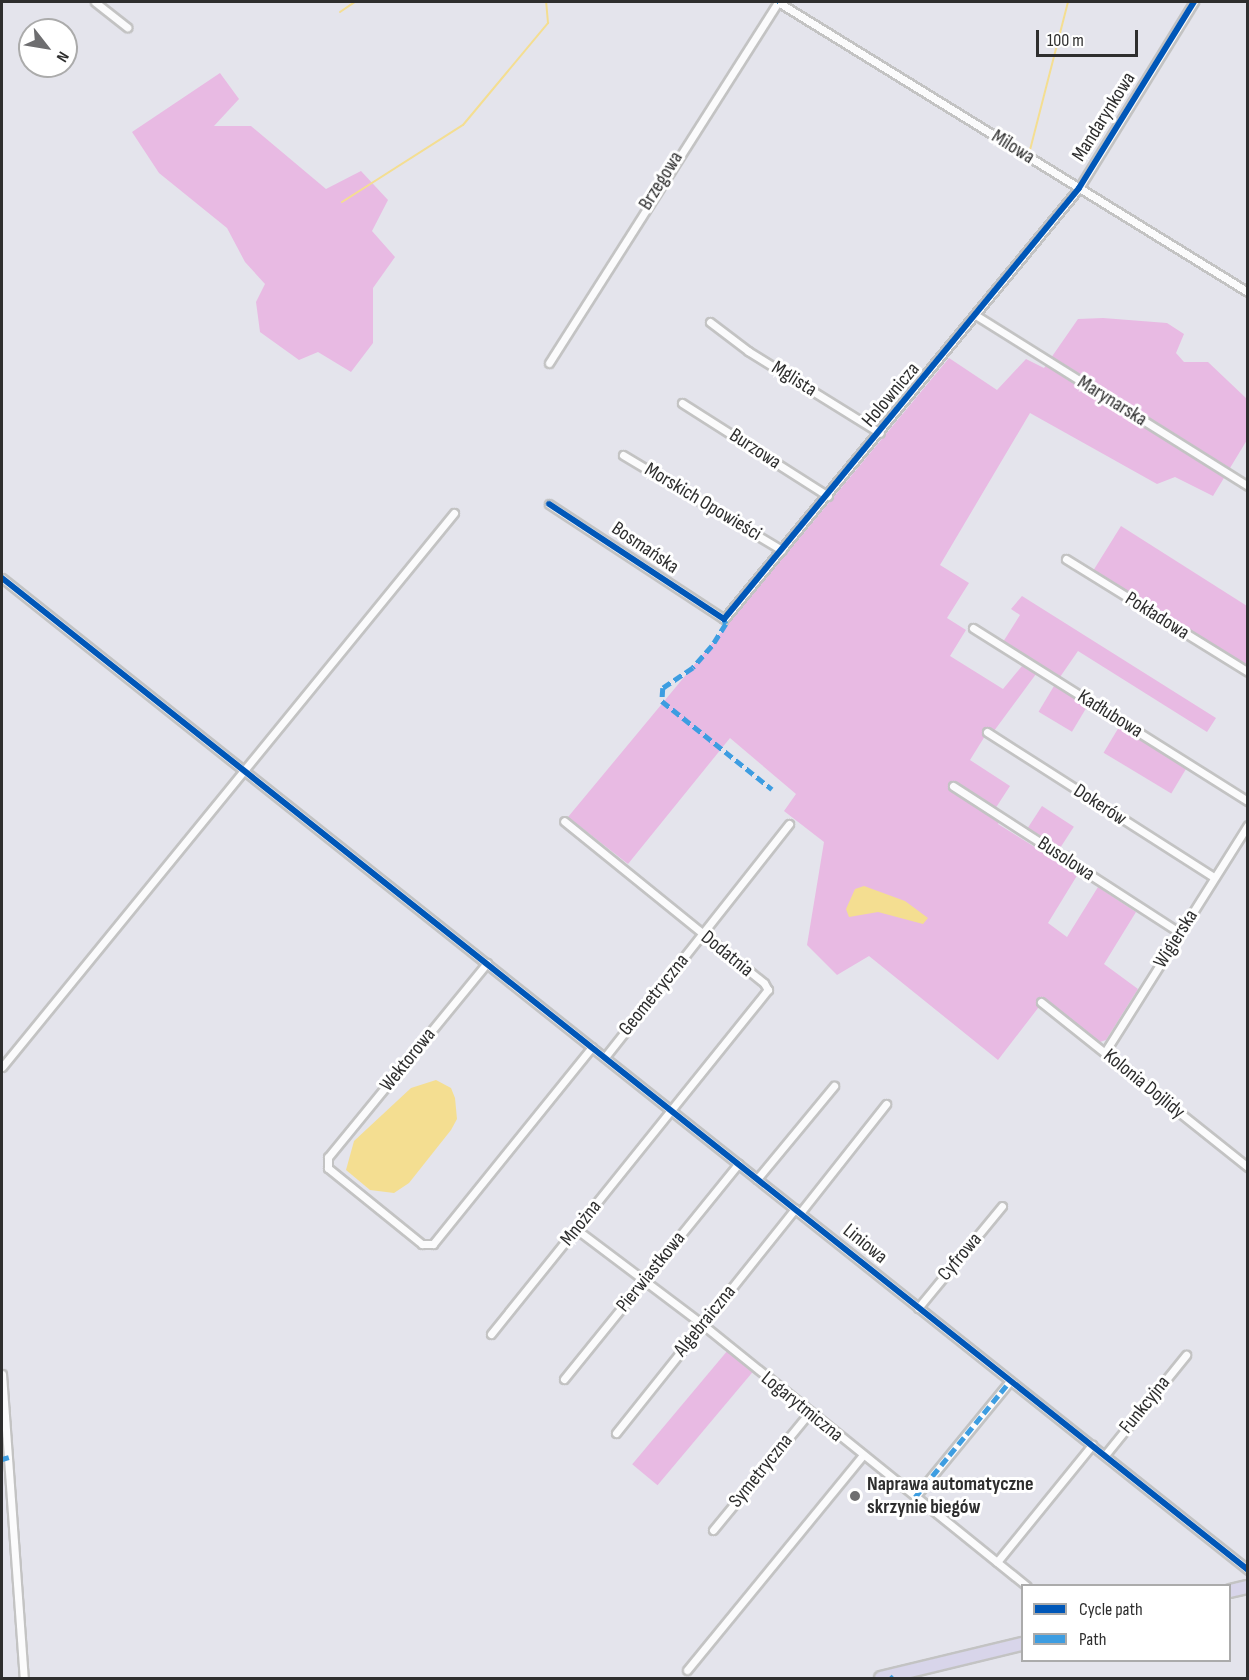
<!DOCTYPE html>
<html>
<head>
<meta charset="utf-8">
<style>
  body { margin:0 }
  #map { position:relative; width:1249px; height:1680px; overflow:hidden; background:#e4e4ec; font-family:"Sofia Sans Condensed",sans-serif }
  div>[style] { position:absolute }
  [style*='--x'] { left:calc(var(--x)*1px); top:calc(var(--y)*1px); width:calc(var(--w)*1px); rotate:calc(var(--a)*1deg) }
  .green>* { inset:0; background:#e8bae3; transform-origin:0 0 }
  .water>* { inset:0; background:#f4de91 }
  .stream>* { height:2px; margin:-1px; padding:0 1px; transform-origin:1px; border-radius:1px; background:#f4de91 }
  .roads { filter:drop-shadow(2px 0 #c3c3c3) drop-shadow(-2px 0 #c3c3c3) drop-shadow(0 2px #c3c3c3) drop-shadow(0 -2px #c3c3c3) }
  .minor>* { height:7px; margin:-3.5px; padding:0 3.5px; transform-origin:3.5px; border-radius:3.5px; background:#fbfbfc }
  .trunk>* { height:12px; margin:-6px; padding:0 6px; transform-origin:6px; border-radius:6px; background:#d8d5ea }
  .quiet>* { height:4.5px; margin-top:-2.25px; transform-origin:0; background:repeating-linear-gradient(90deg,#3d9de1 0 9px,transparent 0 13.5px) }
  .cycleway>* { height:6px; margin:-3px; padding:0 3px; transform-origin:3px; border-radius:3px; background:#0057b8 }
  .dots>* { width:16px; height:16px; translate:-50% -50%; box-sizing:border-box; border:3px solid #fff; border-radius:50% }
  span { translate:-50% -50%; white-space:nowrap; text-align:center; line-height:1.15; -webkit-text-stroke:6px #fff; paint-order:stroke }
  .street-label { font-size:20px; color:#2e2e2e }
  .poi-label { font-size:20px; color:#2e2e2e; font-weight:700 }
  .left { translate:0 -50%; text-align:left }
  .frame { position:absolute; inset:0; border:3px solid #2e2e2e; pointer-events:none }
  .legend { position:absolute; left:1021px; top:1584px; width:210px; height:78px; box-sizing:border-box; background:#fff; border:2px solid #ababab; margin:0; padding:8px 10px; list-style:none; font-size:18px; color:#2e2e2e }
  .legend li { display:flex; align-items:center; gap:12px; height:30px }
  .legend b { width:30px; border:2px solid #ababab }
  .north { position:absolute; left:18px; top:18px; width:60px; height:60px; box-sizing:border-box; background:#fff; border:2px solid #ababab; border-radius:50%; rotate:121deg; font-size:16px; font-weight:700; line-height:24px; text-align:center; color:#2e2e2e }
  .north::after { content:''; display:block; margin:auto; width:21px; height:27px; background:#6e6e70; clip-path:polygon(50% 0,100% 100%,50% 72%,0 100%) }
  .scale { position:absolute; left:1036px; top:30px; width:102px; height:27px; box-sizing:border-box; border:3px solid #2e2e2e; border-top:0; padding-left:8px; font-size:18px; line-height:21px; white-space:nowrap; color:#2e2e2e; -webkit-text-stroke:4px #fff; paint-order:stroke }
</style>
</head>
<body>
<div id="map">
  <div class="green">
    <i style="clip-path:polygon(220px 73px,239px 99px,214px 126px,251px 126px,326px 189px,361px 171px,388px 200px,372px 231px,395px 257px,373px 288px,373px 343px,351px 372px,318px 352px,299px 360px,260px 332px,256px 302px,265px 284px,245px 262px,227px 228px,159px 173px,132px 132px)"></i>
    <i style="clip-path:polygon(1103px 318px,1167px 323px,1184px 334px,1176px 353px,1184px 362px,1208px 362px,1247px 399px,1247px 440px,1213px 496px,1175px 477px,1157px 484px,1030px 413px,940px 565px,969px 583px,947px 618px,966px 630px,950px 656px,1003px 689px,1022px 666px,1036px 674px,994px 731px,990px 728px,970px 760px,1010px 786px,995px 809px,1001px 819px,998px 824px,1078px 874px,1048px 923px,1067px 937px,1098px 887px,1136px 912px,1104px 964px,1138px 989px,1106px 1040px,1100px 1042px,1045px 999px,998px 1060px,869px 956px,837px 975px,807px 945px,824px 842px,784px 811px,796px 794px,730px 738px,628px 864px,568px 817px,949px 358px,997px 390px,1026px 359px,1044px 368px,1078px 319px)"></i>
    <i style="clip-path:polygon(1121px 526px,1247px 606px,1247px 667px,1093px 571px)"></i>
    <i style="clip-path:polygon(1022px 596px,1216px 718px,1207px 732px,1078px 651px,1060px 677px,1003px 642px,1020px 615px,1011px 609px)"></i>
    <i style="left:1054px;top:686px;width:39px;height:30px;rotate:31deg"></i>
    <i style="left:1119px;top:727px;width:79px;height:30px;rotate:31deg"></i>
    <i style="left:1042px;top:806px;width:38px;height:28px;rotate:33deg"></i>
    <i style="left:728px;top:1350px;width:33px;height:149px;rotate:40deg"></i>
  </div>
  <div class="water">
    <i style="clip-path:polygon(864px 886px,905px 901px,928px 918px,923px 924px,878px 912px,849px 917px,846px 909px,855px 889px)"></i>
    <i style="clip-path:polygon(436px 1080px,451px 1088px,455px 1098px,457px 1119px,451px 1130px,409px 1183px,394px 1193px,370px 1190px,346px 1170px,354px 1141px,411px 1088px)"></i>
  </div>
  <div class="stream">
    <i style="--x:340;--y:12;--w:18;--a:-34"></i>
    <i style="--x:1030;--y:150;--w:153;--a:-75.6"></i>
    <i style="--x:342;--y:202;--w:143;--a:-32.5"></i>
    <i style="--x:463;--y:125;--w:133;--a:-50.2"></i>
    <i style="--x:548;--y:23;--w:21;--a:-95"></i>
    <i style="--x:1163;--y:245;--w:100;--a:31.5"></i>
  </div>
  <div class="roads">
    <div class="minor">
      <i style="--x:95;--y:2;--w:41;--a:38"></i>
      <i style="--x:778;--y:2;--w:552;--a:31.68"></i>
      <i style="--x:977;--y:316;--w:320;--a:32.1"></i>
      <i style="--x:710;--y:322;--w:48;--a:37.3"></i>
      <i style="--x:748;--y:351;--w:155;--a:31.8"></i>
      <i style="--x:549;--y:363;--w:428;--a:-57.6"></i>
      <i style="--x:682;--y:403;--w:173;--a:32.5"></i>
      <i style="--x:623;--y:455;--w:185;--a:30.9"></i>
      <i style="--x:549;--y:504;--w:209;--a:33.3"></i>
      <i style="--x:724;--y:619;--w:558;--a:-50.52"></i>
      <i style="--x:1079;--y:188;--w:219;--a:-58.3"></i>
      <i style="--x:1066;--y:559;--w:214;--a:31.8"></i>
      <i style="--x:2;--y:578;--w:1593;--a:38.52"></i>
      <i style="--x:973;--y:628;--w:325;--a:32.2"></i>
      <i style="--x:987;--y:732;--w:269;--a:32.6"></i>
      <i style="--x:953;--y:786;--w:270;--a:32.9"></i>
      <i style="--x:487;--y:963;--w:251;--a:129.3"></i>
      <i style="--x:328;--y:1157;--w:11;--a:90"></i>
      <i style="--x:328;--y:1168;--w:121;--a:39"></i>
      <i style="--x:422;--y:1244;--w:11;--a:0"></i>
      <i style="--x:433;--y:1244;--w:253;--a:-51.1"></i>
      <i style="--x:1041;--y:1002;--w:265;--a:38.6"></i>
      <i style="--x:1105;--y:1052;--w:268;--a:-57.8"></i>
      <i style="--x:605;--y:1057;--w:297;--a:-51.7"></i>
      <i style="--x:2;--y:1067;--w:715;--a:-50.79"></i>
      <i style="--x:757;--y:1179;--w:121;--a:-50.4"></i>
      <i style="--x:800;--y:1213;--w:139;--a:-51.7"></i>
      <i style="--x:576;--y:1229;--w:158;--a:37"></i>
      <i style="--x:702;--y:1324;--w:417;--a:38.9"></i>
      <i style="--x:918;--y:1308;--w:132;--a:-50.5"></i>
      <i style="--x:491;--y:1334;--w:442;--a:-51.2"></i>
      <i style="--x:768;--y:990;--w:8;--a:-120"></i>
      <i style="--x:764;--y:983;--w:257;--a:-141"></i>
      <i style="--x:2;--y:1374;--w:305;--a:85.9"></i>
      <i style="--x:564;--y:1379;--w:277;--a:-51"></i>
      <i style="--x:616;--y:1433;--w:287;--a:-51.4"></i>
      <i style="--x:1105;--y:1455;--w:129;--a:-51"></i>
      <i style="--x:915;--y:1497;--w:150;--a:-50.7"></i>
      <i style="--x:713;--y:1530;--w:151;--a:-50.6"></i>
      <i style="--x:997;--y:1562;--w:151;--a:-50.9"></i>
      <i style="--x:687;--y:1670;--w:276;--a:-50.7"></i>
    </div>
    <div class="trunk">
      <i style="--x:1230;--y:1591;--w:18;--a:-13"></i>
      <i style="--x:881;--y:1678;--w:145;--a:-13.6"></i>
    </div>
  </div>
  <div class="quiet">
    <i style="--x:777;--y:2;--w:1;--a:0"></i>
    <i style="--x:724;--y:619;--w:5;--a:68"></i>
    <i style="--x:726;--y:624;--w:26;--a:122"></i>
    <i style="--x:712;--y:646;--w:29;--a:131"></i>
    <i style="--x:693;--y:668;--w:36;--a:146"></i>
    <i style="--x:663;--y:688;--w:13;--a:94"></i>
    <i style="--x:662;--y:701;--w:141;--a:38.7"></i>
    <i style="--x:2;--y:1459;--w:7;--a:-16"></i>
    <i style="--x:915;--y:1497;--w:150;--a:-50.7"></i>
    <i style="--x:890;--y:1676;--w:3;--a:45"></i>
  </div>
  <div class="cycleway">
    <i style="--x:549;--y:504;--w:209;--a:33.3"></i>
    <i style="--x:724;--y:619;--w:558;--a:-50.52"></i>
    <i style="--x:1079;--y:188;--w:219;--a:-58.3"></i>
    <i style="--x:2;--y:578;--w:1593;--a:38.52"></i>
  </div>
  <div class="dots">
    <i style="left:855px;top:1496px;background:#6e6e70"></i>
  </div>
  <div class="street-label">
    <span style="left:1104px;top:117px;rotate:-58deg">Mandarynkowa</span>
    <span style="left:1013px;top:147px;rotate:32deg">Milowa</span>
    <span style="left:661px;top:181px;rotate:-58deg">Brzegowa</span>
    <span style="left:794px;top:379px;rotate:32deg">Mglista</span>
    <span style="left:891px;top:395px;rotate:-50deg">Holownicza</span>
    <span style="left:1112px;top:401px;rotate:32deg">Marynarska</span>
    <span style="left:755px;top:449px;rotate:33deg">Burzowa</span>
    <span style="left:703px;top:502px;rotate:31deg">Morskich Opowieści</span>
    <span style="left:645px;top:548px;rotate:34deg">Bosmańska</span>
    <span style="left:1157px;top:616px;rotate:32deg">Pokładowa</span>
    <span style="left:1110px;top:714px;rotate:32deg">Kadłubowa</span>
    <span style="left:1100px;top:805px;rotate:33deg">Dokerów</span>
    <span style="left:1066px;top:859px;rotate:33deg">Busolowa</span>
    <span style="left:1176px;top:939px;rotate:-58deg">Wigierska</span>
    <span style="left:727px;top:954px;rotate:39deg">Dodatnia</span>
    <span style="left:654px;top:995px;rotate:-51deg">Geometryczna</span>
    <span style="left:408px;top:1060px;rotate:-51deg">Wektorowa</span>
    <span style="left:1144px;top:1084px;rotate:39deg">Kolonia Dojlidy</span>
    <span style="left:581px;top:1223px;rotate:-51deg">Mnożna</span>
    <span style="left:865px;top:1244px;rotate:39deg">Liniowa</span>
    <span style="left:960px;top:1257px;rotate:-50deg">Cyfrowa</span>
    <span style="left:651px;top:1272px;rotate:-51deg">Pierwiastkowa</span>
    <span style="left:705px;top:1321px;rotate:-51deg">Algebraiczna</span>
    <span style="left:1145px;top:1405px;rotate:-51deg">Funkcyjna</span>
    <span style="left:802px;top:1407px;rotate:39deg">Logarytmiczna</span>
    <span style="left:761px;top:1471px;rotate:-51deg">Symetryczna</span>
  </div>
  <div class="poi-label">
    <span class="left" style="left:867px;top:1496px">Naprawa automatyczne<br>skrzynie biegów</span>
  </div>
  <div class="frame"></div>
  <ul class="legend">
  <li><b style="height:8px;background:#0057b8"></b>Cycle path</li>
  <li><b style="height:8px;background:#3d9de1"></b>Path</li>
  </ul>
  <div class="north">N</div>
  <div class="scale">100 m</div>
</div>
</body>
</html>
